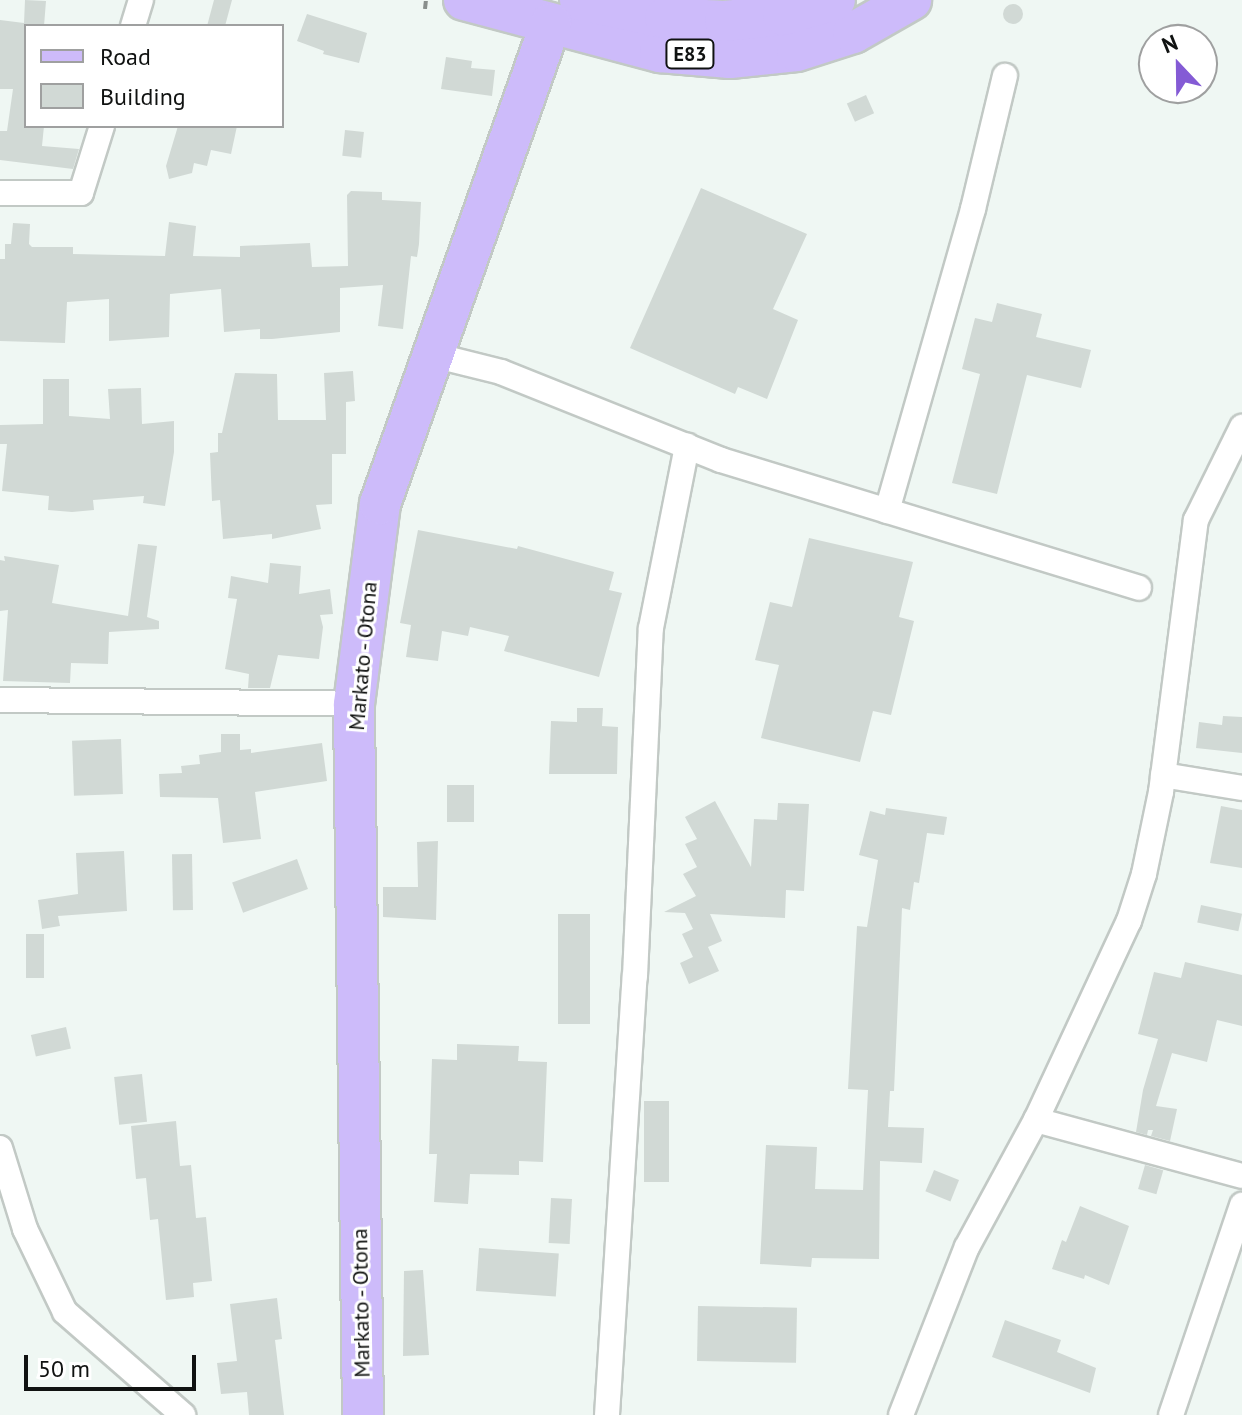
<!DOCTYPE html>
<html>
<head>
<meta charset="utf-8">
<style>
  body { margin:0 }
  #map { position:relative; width:1242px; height:1415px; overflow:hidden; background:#eff7f3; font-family:"PT Sans",sans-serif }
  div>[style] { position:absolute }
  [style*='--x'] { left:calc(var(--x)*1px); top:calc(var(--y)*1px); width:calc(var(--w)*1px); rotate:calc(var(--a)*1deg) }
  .building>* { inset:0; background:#d1d9d5; transform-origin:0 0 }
  .round { border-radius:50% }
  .path>* { height:4px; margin-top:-2px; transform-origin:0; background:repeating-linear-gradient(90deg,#898f8c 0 8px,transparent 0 12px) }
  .roads { filter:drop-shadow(2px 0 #c2c9c5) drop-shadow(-2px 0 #c2c9c5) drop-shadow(0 2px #c2c9c5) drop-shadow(0 -2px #c2c9c5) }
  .street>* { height:24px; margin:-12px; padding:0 12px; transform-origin:12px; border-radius:12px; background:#fff }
  .primary>* { height:40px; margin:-20px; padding:0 20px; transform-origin:20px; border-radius:20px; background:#cdbbfa }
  span { translate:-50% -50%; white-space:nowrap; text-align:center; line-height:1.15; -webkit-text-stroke:6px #fff; paint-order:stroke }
  .shield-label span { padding:2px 6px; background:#fff; border:2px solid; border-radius:6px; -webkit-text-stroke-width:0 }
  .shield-label { font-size:20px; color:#101211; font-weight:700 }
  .street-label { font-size:22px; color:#101211 }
  .legend { position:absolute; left:24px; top:24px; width:260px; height:104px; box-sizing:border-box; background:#fff; border:2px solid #9fa0a0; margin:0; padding:10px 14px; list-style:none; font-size:24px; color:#101211 }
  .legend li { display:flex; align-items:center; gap:16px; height:40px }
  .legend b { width:40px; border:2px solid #9fa0a0 }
  .north { position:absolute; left:1138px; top:24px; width:80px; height:80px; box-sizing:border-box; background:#fff; border:2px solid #9fa0a0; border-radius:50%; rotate:338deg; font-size:22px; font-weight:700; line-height:32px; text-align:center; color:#101211 }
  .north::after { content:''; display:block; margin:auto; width:28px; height:36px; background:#845bd5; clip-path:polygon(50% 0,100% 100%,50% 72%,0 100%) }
  .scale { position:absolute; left:24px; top:1355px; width:172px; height:36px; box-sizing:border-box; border:4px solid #101211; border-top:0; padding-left:10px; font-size:24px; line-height:28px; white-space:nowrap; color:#101211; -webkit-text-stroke:6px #fff; paint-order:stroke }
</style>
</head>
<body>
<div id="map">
  <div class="building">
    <i style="clip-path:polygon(25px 0,46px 1px,44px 26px,26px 25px,26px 126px,44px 126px,42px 146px,79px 149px,73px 169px,0 160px,0 131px,7px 131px,13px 89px,0 89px,0 20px,24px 23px)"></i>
    <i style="clip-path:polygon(214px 0,232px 0,225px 26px,207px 26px)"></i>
    <i class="round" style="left:1003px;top:4px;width:20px;height:20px"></i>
    <i style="clip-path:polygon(307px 14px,367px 33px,359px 63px,323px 54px,324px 51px,297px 41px)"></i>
    <i style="clip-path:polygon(446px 57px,472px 61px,471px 68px,495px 70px,492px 96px,441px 89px)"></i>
    <i style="left:866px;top:95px;width:20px;height:21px;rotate:66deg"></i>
    <i style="clip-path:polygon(178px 126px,237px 126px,231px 154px,211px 150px,207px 166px,194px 163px,192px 173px,169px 179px,166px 166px)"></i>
    <i style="left:345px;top:130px;width:19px;height:26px;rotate:6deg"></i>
    <i style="clip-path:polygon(701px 188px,807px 234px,773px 309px,798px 320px,767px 399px,738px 387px,735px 394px,630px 348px)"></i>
    <i style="clip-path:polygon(351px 191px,382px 192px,382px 200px,421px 202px,419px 244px,417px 257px,411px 256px,403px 329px,378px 326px,383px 285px,340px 288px,340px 332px,272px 339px,260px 339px,260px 329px,224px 332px,221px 289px,170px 294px,169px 337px,109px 341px,109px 299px,67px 302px,65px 343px,0 341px,0 259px,5px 259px,5px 244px,11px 244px,13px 223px,30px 224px,29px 244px,32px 247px,73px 247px,73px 254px,165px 256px,169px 222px,196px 226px,193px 256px,240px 257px,240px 246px,310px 243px,312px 267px,348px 266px,347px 195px)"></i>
    <i style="clip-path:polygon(997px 303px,1042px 314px,1036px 337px,1091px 350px,1081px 388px,1027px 375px,997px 494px,952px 483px,980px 374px,962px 369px,975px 318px,992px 322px)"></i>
    <i style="clip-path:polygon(353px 371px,355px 401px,346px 402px,346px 454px,332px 454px,332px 504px,316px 505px,321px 529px,272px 539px,272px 534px,223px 539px,220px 500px,212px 501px,210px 453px,218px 452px,218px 433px,222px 433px,235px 373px,277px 374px,278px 420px,326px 420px,324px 373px)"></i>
    <i style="clip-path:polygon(43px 379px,69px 379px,69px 416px,110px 419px,108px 389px,141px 388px,142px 424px,174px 421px,174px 452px,165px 506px,143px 503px,144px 496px,93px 500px,94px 510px,72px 512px,48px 510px,49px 496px,2px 491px,7px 444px,0 444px,0 425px,43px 424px)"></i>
    <i style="clip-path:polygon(418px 530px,517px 549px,518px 546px,614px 572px,609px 590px,622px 593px,599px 677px,504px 651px,509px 636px,470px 627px,468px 636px,442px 631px,438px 661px,406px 657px,411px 625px,400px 623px)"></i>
    <i style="clip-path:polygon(809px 538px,913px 562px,899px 617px,914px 621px,891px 715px,873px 711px,860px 762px,761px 738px,779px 665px,755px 660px,770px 602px,792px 607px)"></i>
    <i style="clip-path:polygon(138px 544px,157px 546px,147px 617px,159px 621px,159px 629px,109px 632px,108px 664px,71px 663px,70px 683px,3px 681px,8px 610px,0 611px,0 560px,5px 561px,4px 556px,59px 565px,52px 603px,128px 616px)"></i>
    <i style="clip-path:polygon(270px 563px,301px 566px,299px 594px,330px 589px,333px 614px,320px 615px,323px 627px,319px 659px,278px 655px,270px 688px,248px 688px,249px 674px,225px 669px,237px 599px,228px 598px,231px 576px,268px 583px)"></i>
    <i style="clip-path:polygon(577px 708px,603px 708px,602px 726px,618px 727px,617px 774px,549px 774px,551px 721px,577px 722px)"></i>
    <i style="clip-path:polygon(1223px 716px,1242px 717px,1242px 753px,1196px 748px,1199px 722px,1222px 725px)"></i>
    <i style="clip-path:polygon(221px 734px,240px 734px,240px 750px,251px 749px,251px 753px,322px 743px,327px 781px,255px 792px,261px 839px,223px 843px,218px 798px,160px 797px,159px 774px,182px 773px,181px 766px,200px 764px,199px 755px,221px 752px)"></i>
    <i style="left:121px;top:739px;width:55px;height:49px;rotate:88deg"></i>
    <i style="left:447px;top:785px;width:27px;height:37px"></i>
    <i style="clip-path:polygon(715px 801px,751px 867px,754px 819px,777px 820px,778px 803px,809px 804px,804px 891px,786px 890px,785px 918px,710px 914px,722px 941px,708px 947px,719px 971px,689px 984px,680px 963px,693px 957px,682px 934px,693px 929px,685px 913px,664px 912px,696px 896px,683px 874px,697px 867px,685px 844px,697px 839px,685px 817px)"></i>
    <i style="clip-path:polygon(1221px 806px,1242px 810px,1242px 868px,1210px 863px)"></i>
    <i style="clip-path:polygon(886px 808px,947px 817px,944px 835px,927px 833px,919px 883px,914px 882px,910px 910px,902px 908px,894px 1091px,890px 1091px,888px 1127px,924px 1128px,922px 1163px,880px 1161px,879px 1259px,812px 1258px,811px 1267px,760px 1264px,766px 1145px,817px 1147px,815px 1189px,863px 1190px,868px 1090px,848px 1089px,857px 926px,867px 927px,878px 860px,859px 855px,870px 811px,885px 815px)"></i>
    <i style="clip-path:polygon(438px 841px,436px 920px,383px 917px,383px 887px,418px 887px,417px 842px)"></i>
    <i style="clip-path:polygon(124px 851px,127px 911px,58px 916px,60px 926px,42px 929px,38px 900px,78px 894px,76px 853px)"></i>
    <i style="left:192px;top:854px;width:56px;height:20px;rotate:89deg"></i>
    <i style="left:297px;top:859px;width:32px;height:69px;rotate:70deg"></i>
    <i style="left:1201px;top:905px;width:42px;height:18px;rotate:12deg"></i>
    <i style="left:558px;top:914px;width:32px;height:110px"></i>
    <i style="left:26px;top:934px;width:18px;height:44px"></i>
    <i style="clip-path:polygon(1185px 962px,1242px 975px,1242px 1026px,1217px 1020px,1207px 1062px,1172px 1053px,1156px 1106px,1177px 1109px,1170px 1141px,1151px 1136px,1153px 1130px,1148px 1130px,1147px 1135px,1136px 1132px,1143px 1090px,1158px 1039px,1138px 1034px,1154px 972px,1181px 978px)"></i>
    <i style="left:66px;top:1027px;width:22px;height:36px;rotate:77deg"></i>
    <i style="clip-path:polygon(457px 1044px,519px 1046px,518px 1061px,547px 1062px,543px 1162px,519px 1161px,519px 1175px,470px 1174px,468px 1204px,434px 1202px,437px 1154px,429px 1154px,432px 1059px,457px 1060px)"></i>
    <i style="left:142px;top:1074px;width:48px;height:28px;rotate:84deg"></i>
    <i style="left:644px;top:1101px;width:25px;height:81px"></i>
    <i style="clip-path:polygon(176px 1121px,180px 1166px,191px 1165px,196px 1218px,206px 1217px,212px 1281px,193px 1283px,194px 1297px,166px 1300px,158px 1219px,150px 1220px,146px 1178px,136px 1179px,131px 1126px)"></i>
    <i style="left:1145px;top:1165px;width:19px;height:25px;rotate:16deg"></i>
    <i style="left:934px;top:1170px;width:27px;height:23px;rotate:22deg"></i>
    <i style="left:551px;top:1198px;width:21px;height:45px;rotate:3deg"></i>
    <i style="clip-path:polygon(1080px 1206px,1129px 1226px,1109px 1285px,1085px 1275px,1084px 1279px,1052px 1269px,1062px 1240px,1066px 1242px)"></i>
    <i style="left:479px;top:1248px;width:80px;height:43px;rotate:4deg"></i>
    <i style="clip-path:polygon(423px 1270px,429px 1355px,403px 1356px,404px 1271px)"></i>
    <i style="clip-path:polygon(277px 1298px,282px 1339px,275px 1340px,284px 1415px,249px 1415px,247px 1392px,221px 1394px,217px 1363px,237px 1361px,230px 1304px)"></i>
    <i style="left:698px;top:1306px;width:99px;height:55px;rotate:1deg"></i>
    <i style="clip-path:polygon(1005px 1320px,1061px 1340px,1057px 1352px,1096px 1368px,1090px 1393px,992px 1357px)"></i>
  </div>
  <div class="path">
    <i style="--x:425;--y:9;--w:9;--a:-84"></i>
  </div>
  <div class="roads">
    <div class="street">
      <i style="--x:133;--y:26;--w:27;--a:-73"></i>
      <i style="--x:0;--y:193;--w:81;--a:0"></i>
      <i style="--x:81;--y:193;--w:70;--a:-72.6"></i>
      <i style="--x:433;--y:355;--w:70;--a:14"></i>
      <i style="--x:501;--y:372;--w:237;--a:21.8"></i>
      <i style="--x:721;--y:460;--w:437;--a:17"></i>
      <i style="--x:887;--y:511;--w:314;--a:-74.1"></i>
      <i style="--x:973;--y:209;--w:137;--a:-76.5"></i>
      <i style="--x:0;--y:700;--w:354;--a:0.6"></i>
      <i style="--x:1163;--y:775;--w:80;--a:9.3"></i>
      <i style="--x:1036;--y:1120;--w:213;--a:15.2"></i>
      <i style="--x:0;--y:1148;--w:85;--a:72.8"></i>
      <i style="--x:25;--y:1229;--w:92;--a:64.3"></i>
      <i style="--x:65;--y:1312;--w:157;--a:41.1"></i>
      <i style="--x:607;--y:1415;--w:440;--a:-86.4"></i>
      <i style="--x:635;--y:976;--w:348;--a:-87.4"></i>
      <i style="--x:651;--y:628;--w:186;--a:-78.8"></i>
      <i style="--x:901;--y:1415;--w:180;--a:-68.6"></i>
      <i style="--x:967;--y:1247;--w:145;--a:-61.5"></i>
      <i style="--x:1036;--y:1120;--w:220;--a:-65"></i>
      <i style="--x:1129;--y:921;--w:49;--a:-72.3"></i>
      <i style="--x:1144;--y:874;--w:84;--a:-78.3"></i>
      <i style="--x:1161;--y:792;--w:274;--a:-82.7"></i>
      <i style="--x:1196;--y:520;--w:104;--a:-63.7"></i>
      <i style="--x:1171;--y:1415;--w:222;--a:-71.3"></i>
    </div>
    <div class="primary">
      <i style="--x:464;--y:0;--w:203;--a:14.9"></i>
      <i style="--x:660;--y:52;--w:70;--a:4.9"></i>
      <i style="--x:730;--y:58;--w:67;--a:-6"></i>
      <i style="--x:797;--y:51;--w:59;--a:-17.8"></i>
      <i style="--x:853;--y:33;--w:67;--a:-29.6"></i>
      <i style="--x:580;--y:0;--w:87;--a:12"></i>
      <i style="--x:665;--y:18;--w:60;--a:2.9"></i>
      <i style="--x:725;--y:21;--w:58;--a:-5.9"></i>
      <i style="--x:783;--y:15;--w:54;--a:-16.1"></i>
      <i style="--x:363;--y:1415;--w:711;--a:-90.73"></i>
      <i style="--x:354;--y:704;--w:202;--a:-82.6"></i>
      <i style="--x:380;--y:504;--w:510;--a:-70.43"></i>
    </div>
  </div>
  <div class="shield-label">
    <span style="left:690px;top:54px">E83</span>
  </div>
  <div class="street-label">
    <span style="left:363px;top:656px;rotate:-85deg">Markato - Otona</span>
    <span style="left:361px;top:1303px;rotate:-91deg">Markato - Otona</span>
  </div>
  <ul class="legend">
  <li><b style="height:10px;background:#cdbbfa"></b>Road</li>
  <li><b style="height:22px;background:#d1d9d5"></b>Building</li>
  </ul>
  <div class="north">N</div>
  <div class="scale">50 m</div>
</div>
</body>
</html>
